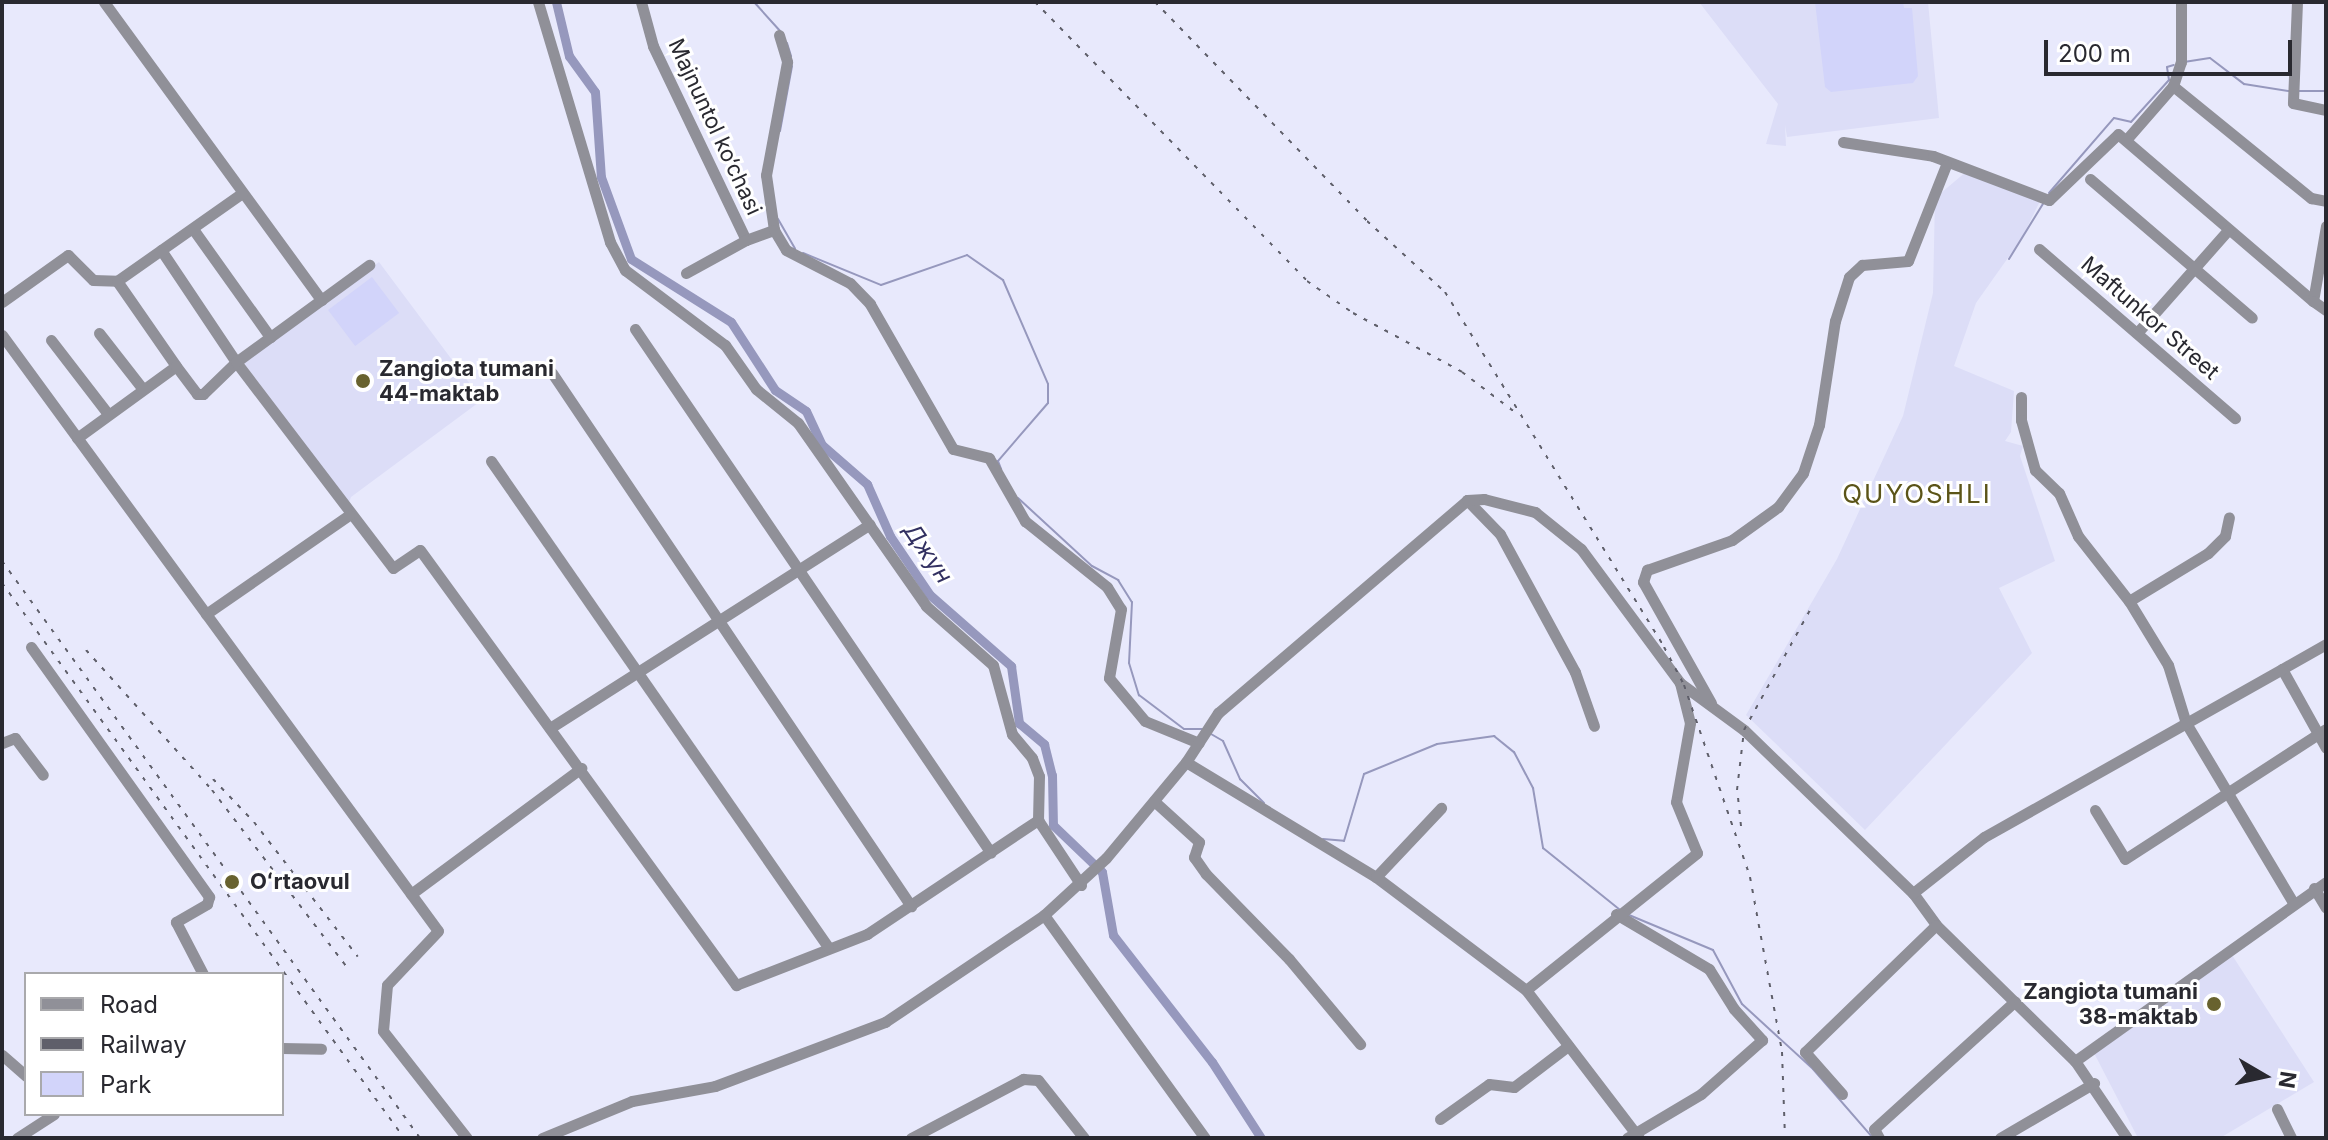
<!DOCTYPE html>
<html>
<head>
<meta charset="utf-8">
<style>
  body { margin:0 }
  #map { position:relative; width:2328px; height:1140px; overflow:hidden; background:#e8e9fc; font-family:Inter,sans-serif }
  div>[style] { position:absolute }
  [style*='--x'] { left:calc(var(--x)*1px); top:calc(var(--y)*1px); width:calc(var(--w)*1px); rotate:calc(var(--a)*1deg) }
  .built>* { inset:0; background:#dcddf7 }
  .green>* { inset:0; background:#d2d4fa; transform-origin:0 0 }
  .stream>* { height:2px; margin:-1px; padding:0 1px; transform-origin:1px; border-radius:1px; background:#9698bd }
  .canal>* { height:9px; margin:-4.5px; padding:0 4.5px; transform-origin:4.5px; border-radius:4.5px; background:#9698bd }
  .minor>* { height:11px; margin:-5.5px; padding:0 5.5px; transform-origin:5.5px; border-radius:5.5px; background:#909098 }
  .rail>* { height:2px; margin-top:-1px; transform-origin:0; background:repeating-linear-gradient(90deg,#5f5f6a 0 4px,transparent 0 12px) }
  .dots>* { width:22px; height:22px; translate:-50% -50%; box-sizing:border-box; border:4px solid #fff; border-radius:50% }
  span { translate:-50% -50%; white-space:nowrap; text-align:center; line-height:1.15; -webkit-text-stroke:6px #fff; paint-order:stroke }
  .street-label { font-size:22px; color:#292930 }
  .poi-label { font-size:22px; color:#292930; font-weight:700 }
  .left { translate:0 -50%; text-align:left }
  .right { translate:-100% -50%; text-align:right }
  .water-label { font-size:24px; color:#323061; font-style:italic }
  .quarter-label { font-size:26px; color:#5b5418; letter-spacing:2px }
  .frame { position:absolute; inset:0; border:4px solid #292930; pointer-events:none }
  .legend { position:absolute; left:24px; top:972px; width:260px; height:144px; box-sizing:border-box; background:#fff; border:2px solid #a9a9ac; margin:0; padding:10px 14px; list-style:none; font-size:24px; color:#292930 }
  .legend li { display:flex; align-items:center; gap:16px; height:40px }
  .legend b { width:40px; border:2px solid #a9a9ac }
  .north { position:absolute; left:2224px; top:1036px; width:80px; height:80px; -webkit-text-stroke:6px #fff; paint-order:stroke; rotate:99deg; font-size:22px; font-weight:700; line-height:32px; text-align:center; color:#292930 }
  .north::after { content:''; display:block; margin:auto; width:28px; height:36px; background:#292930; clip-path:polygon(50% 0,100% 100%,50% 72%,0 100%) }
  .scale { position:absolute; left:2044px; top:40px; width:248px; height:36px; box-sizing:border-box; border:4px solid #292930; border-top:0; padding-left:10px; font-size:24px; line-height:28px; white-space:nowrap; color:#292930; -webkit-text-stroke:6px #fff; paint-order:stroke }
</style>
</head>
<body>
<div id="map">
  <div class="built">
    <i style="clip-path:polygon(1699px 2px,1928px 2px,1939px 118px,1787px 137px,1785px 125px,1786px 146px,1766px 144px,1778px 104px)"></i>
    <i style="clip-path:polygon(1967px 171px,2040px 201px,2022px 238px,1976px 303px,1954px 366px,2014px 391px,2011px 432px,2005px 441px,2023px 446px,2020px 456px,2055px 561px,1999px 588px,2032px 653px,1865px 830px,1746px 715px,1837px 559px,1903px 416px,1933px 293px,1935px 198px)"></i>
    <i style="clip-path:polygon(379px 262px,482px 400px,351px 497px,348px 505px,244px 363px)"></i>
    <i style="clip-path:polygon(2232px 955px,2314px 1082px,2220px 1138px,2138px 1138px,2094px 1053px)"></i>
  </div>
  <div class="green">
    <i style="clip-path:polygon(1815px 2px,1903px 2px,1904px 8px,1912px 8px,1918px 76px,1913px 83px,1831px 92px,1825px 87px)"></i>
    <i style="left:372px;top:277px;width:45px;height:55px;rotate:53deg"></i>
  </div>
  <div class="stream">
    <i style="--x:754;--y:2;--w:39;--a:48"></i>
    <i style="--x:787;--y:43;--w:14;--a:73"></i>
    <i style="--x:2184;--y:62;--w:26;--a:-9"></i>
    <i style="--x:2210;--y:58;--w:43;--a:37.4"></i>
    <i style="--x:2244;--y:84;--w:45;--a:9"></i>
    <i style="--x:2298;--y:91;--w:28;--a:0"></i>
    <i style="--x:780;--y:131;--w:66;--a:-79.5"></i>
    <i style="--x:2049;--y:193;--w:99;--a:-49.1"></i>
    <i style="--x:2114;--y:118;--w:17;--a:13"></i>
    <i style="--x:2131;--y:122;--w:57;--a:-47.9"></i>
    <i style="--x:2169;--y:80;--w:13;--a:-99"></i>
    <i style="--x:2167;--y:67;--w:7;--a:-16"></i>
    <i style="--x:778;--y:219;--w:34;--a:60"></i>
    <i style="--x:803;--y:253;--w:84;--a:22.3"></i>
    <i style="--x:881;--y:285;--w:91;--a:-19.2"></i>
    <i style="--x:967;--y:255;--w:44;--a:34.8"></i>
    <i style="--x:1003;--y:280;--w:113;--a:66.6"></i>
    <i style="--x:1048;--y:384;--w:19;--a:90"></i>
    <i style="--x:1048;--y:403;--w:77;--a:130.8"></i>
    <i style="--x:998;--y:461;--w:9;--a:69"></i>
    <i style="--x:2009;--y:259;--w:67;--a:-58.4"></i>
    <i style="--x:1018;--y:498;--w:100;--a:42.6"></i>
    <i style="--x:1092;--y:566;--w:30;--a:28"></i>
    <i style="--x:1118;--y:580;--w:26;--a:58"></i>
    <i style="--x:1132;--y:602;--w:61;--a:92.8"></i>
    <i style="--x:1129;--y:663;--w:34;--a:73"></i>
    <i style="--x:1139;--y:695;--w:56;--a:37.1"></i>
    <i style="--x:1184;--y:729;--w:18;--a:0"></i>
    <i style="--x:1211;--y:734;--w:14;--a:30"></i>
    <i style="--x:1223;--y:741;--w:42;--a:65.9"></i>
    <i style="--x:1240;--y:779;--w:34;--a:45"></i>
    <i style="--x:1323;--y:839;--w:21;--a:5"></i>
    <i style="--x:1344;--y:841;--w:70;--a:-73.4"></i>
    <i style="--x:1364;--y:774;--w:79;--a:-22.3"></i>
    <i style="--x:1437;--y:744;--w:58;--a:-8"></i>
    <i style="--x:1494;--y:736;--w:26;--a:39"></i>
    <i style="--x:1514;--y:752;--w:41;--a:62.2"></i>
    <i style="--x:1533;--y:788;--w:61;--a:80.5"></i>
    <i style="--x:1543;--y:848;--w:99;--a:38.8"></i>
    <i style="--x:1629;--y:915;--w:91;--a:22.6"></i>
    <i style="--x:1713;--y:950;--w:61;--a:61.8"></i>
    <i style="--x:1742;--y:1004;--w:96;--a:42.5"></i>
    <i style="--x:1813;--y:1069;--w:91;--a:49"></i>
  </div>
  <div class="canal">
    <i style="--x:556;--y:2;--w:56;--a:76.5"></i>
    <i style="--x:569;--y:56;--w:44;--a:54.2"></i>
    <i style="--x:595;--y:92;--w:85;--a:86"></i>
    <i style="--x:601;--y:177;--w:87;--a:69.9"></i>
    <i style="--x:631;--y:259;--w:118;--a:32.2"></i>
    <i style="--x:731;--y:322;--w:81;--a:57.1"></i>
    <i style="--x:775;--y:390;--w:37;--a:34"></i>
    <i style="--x:806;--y:411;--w:38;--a:65"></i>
    <i style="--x:822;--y:445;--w:60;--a:40.9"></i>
    <i style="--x:867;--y:484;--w:57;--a:66.1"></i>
    <i style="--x:890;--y:536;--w:71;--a:55.9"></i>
    <i style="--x:930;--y:595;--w:108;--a:41.2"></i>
    <i style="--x:1011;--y:666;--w:58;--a:82"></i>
    <i style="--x:1019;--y:723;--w:33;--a:40"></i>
    <i style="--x:1044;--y:744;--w:32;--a:76"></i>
    <i style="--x:1052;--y:775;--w:50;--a:88.9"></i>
    <i style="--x:1053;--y:825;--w:68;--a:43.8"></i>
    <i style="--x:1102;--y:872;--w:64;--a:80.1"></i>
    <i style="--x:1113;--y:935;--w:161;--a:52.1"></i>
    <i style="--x:1212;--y:1062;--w:90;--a:57.2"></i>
  </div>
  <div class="minor">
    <i style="--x:104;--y:2;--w:369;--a:53.9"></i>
    <i style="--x:538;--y:2;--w:251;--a:73.3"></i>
    <i style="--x:610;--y:242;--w:32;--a:62"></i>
    <i style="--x:625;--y:270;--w:125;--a:36.9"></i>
    <i style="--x:725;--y:345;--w:54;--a:54.8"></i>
    <i style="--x:756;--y:389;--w:54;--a:39"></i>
    <i style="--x:798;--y:423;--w:223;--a:55"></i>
    <i style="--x:926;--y:606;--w:89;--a:41.4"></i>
    <i style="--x:993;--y:665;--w:72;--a:74.6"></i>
    <i style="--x:1012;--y:734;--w:31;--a:50"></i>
    <i style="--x:1032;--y:758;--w:19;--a:69"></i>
    <i style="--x:1039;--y:776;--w:44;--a:91.3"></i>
    <i style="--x:1038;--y:820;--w:78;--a:56.5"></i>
    <i style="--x:641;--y:2;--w:46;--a:74.7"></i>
    <i style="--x:653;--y:46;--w:215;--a:64.4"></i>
    <i style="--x:746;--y:240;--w:30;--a:-20"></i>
    <i style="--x:2297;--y:2;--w:101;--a:92.3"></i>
    <i style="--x:2293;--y:103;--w:34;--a:12"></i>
    <i style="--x:779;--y:35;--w:28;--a:73"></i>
    <i style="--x:787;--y:62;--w:115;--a:100.5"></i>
    <i style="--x:766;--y:175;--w:56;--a:81.7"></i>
    <i style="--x:774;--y:230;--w:23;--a:59"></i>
    <i style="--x:786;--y:250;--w:72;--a:27.3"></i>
    <i style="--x:850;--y:283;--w:29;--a:46"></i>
    <i style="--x:870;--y:304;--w:167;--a:60.2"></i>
    <i style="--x:953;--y:449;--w:37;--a:14"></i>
    <i style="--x:989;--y:458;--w:73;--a:60.3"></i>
    <i style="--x:1025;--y:521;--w:105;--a:38.8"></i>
    <i style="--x:1107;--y:587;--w:26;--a:58"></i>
    <i style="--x:1121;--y:609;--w:70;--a:99.9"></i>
    <i style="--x:1109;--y:678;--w:56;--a:50.1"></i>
    <i style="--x:1145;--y:721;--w:58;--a:22.2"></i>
    <i style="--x:2173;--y:86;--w:178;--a:39.1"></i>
    <i style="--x:2311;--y:198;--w:15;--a:11"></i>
    <i style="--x:2126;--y:140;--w:72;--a:-49"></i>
    <i style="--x:2173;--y:86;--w:25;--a:-72"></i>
    <i style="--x:2181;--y:62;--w:60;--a:-90"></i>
    <i style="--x:1843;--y:142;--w:91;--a:8.8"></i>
    <i style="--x:1933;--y:156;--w:124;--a:20.8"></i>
    <i style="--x:2049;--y:200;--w:95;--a:-43.7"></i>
    <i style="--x:2118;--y:134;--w:257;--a:40.6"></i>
    <i style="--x:2090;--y:179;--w:213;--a:40.6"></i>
    <i style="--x:2326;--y:226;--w:76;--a:99.8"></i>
    <i style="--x:2313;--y:301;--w:16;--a:35"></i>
    <i style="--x:193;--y:229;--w:133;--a:54.5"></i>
    <i style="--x:2039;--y:249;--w:259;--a:40.8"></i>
    <i style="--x:161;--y:250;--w:135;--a:56.2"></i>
    <i style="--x:236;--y:362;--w:259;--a:52.7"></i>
    <i style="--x:393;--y:568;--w:32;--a:-34"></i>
    <i style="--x:420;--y:550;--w:538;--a:54"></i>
    <i style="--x:736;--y:985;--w:141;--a:-21.3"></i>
    <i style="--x:867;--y:934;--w:206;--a:-33.7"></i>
    <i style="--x:686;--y:273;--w:68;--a:-28.8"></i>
    <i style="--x:117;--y:281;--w:153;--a:-35.1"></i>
    <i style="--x:2;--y:302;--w:81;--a:-35.5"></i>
    <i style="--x:68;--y:255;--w:35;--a:45"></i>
    <i style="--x:93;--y:280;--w:24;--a:2"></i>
    <i style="--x:117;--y:281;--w:103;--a:55.2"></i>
    <i style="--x:635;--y:329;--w:633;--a:55.81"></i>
    <i style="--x:99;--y:333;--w:70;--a:52"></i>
    <i style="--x:2137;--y:333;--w:137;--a:-48.5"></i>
    <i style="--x:2;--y:335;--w:738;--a:53.81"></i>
    <i style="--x:438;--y:931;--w:74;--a:133.4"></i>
    <i style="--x:387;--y:985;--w:46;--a:95"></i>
    <i style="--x:383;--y:1031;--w:136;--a:51.9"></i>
    <i style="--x:51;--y:340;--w:93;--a:52.4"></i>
    <i style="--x:552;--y:373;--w:643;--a:56.04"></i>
    <i style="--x:2021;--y:397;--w:23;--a:90"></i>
    <i style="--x:2021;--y:420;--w:52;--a:74.4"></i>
    <i style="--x:2035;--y:470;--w:33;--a:44"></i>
    <i style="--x:2059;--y:493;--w:47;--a:66.2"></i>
    <i style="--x:2078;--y:536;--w:83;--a:51.9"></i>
    <i style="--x:2129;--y:601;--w:75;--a:58.6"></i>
    <i style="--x:2168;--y:665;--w:61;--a:72.8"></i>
    <i style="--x:2186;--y:723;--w:207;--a:59.2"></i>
    <i style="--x:77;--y:438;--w:122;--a:-36"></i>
    <i style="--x:176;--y:366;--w:35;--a:53"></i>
    <i style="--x:197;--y:394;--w:6;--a:0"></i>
    <i style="--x:203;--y:394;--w:46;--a:-44.1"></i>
    <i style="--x:236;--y:362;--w:165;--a:-36.1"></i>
    <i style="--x:491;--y:461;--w:591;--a:55.26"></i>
    <i style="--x:1467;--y:500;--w:47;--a:45.9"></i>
    <i style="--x:1500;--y:534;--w:157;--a:61.5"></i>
    <i style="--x:1575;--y:672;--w:57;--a:70.6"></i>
    <i style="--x:2129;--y:601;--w:92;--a:-31.3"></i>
    <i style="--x:2208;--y:553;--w:24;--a:-45"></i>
    <i style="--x:2225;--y:536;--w:19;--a:-78"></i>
    <i style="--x:206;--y:614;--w:174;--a:-34.7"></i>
    <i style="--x:2326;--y:644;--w:51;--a:150.4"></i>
    <i style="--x:2282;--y:669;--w:90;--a:60.9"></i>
    <i style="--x:31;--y:647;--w:307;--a:54.5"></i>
    <i style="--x:209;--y:897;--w:7;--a:106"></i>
    <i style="--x:207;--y:904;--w:36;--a:150"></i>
    <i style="--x:176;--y:922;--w:59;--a:62.6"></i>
    <i style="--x:1680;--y:683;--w:79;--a:36.3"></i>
    <i style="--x:1744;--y:730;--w:235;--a:44"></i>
    <i style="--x:1913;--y:893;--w:39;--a:54"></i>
    <i style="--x:1936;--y:925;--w:194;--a:44.4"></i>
    <i style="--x:2075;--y:1061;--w:93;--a:56"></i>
    <i style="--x:1711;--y:703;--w:139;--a:-119.3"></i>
    <i style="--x:1643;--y:582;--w:13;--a:-72"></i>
    <i style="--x:1647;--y:570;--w:90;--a:-19.4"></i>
    <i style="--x:1732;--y:540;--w:57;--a:-35.7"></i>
    <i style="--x:1778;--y:507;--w:42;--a:-53.7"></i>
    <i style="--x:1803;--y:473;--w:51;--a:-71.6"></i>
    <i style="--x:1819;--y:425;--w:105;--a:-81.3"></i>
    <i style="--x:1835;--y:321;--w:46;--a:-72.3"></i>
    <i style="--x:1849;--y:277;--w:18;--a:-43"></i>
    <i style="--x:1862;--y:265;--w:46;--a:-5"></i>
    <i style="--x:1908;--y:261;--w:103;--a:-68.4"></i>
    <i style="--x:550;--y:728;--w:379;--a:-32.5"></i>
    <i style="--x:2;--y:743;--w:14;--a:-21"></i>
    <i style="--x:15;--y:738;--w:46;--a:52.9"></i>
    <i style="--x:1186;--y:762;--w:222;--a:31.2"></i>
    <i style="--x:1376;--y:877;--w:188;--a:37"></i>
    <i style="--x:1526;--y:990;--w:186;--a:52.6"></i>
    <i style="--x:1154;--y:801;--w:61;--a:42.3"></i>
    <i style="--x:1199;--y:842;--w:16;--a:108"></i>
    <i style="--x:1194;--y:857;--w:21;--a:55"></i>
    <i style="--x:1206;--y:874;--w:119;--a:45.7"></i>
    <i style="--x:1289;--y:959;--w:111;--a:50.1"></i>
    <i style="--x:2095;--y:810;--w:57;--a:58.5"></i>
    <i style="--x:2125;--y:859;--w:239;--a:-32.9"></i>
    <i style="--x:1376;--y:877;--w:95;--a:-46.7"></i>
    <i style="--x:2314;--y:888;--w:23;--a:59"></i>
    <i style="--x:1913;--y:893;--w:90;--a:-38.3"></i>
    <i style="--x:1984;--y:837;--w:342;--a:-29.4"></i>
    <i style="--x:411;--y:894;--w:212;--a:-36.5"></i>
    <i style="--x:1616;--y:914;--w:108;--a:30.6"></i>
    <i style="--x:1709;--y:969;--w:47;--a:58"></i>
    <i style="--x:1734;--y:1009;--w:42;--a:47.9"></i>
    <i style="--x:1762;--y:1040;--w:81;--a:138.5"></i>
    <i style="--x:1701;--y:1094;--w:86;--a:149.3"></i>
    <i style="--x:1044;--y:915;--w:275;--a:54.2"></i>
    <i style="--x:282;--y:1048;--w:39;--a:1"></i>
    <i style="--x:2;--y:1055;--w:32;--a:41"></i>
    <i style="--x:2075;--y:1061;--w:308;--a:-35.5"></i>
    <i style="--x:1842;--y:1094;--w:56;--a:-131.4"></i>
    <i style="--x:1805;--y:1052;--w:182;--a:-44.1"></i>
    <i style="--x:2277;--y:1109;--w:32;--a:64"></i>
    <i style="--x:1440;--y:1119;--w:60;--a:-35.5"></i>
    <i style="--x:1489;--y:1084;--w:25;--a:7"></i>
    <i style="--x:1514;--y:1087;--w:68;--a:-37.2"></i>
    <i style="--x:17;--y:1138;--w:44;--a:-33"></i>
    <i style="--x:542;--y:1138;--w:97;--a:-22.3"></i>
    <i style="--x:632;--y:1101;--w:84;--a:-10.2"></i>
    <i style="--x:715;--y:1086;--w:182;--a:-20.6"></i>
    <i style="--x:885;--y:1022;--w:192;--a:-33.9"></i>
    <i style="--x:1044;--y:915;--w:84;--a:-42.6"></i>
    <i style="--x:1106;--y:858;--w:125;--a:-50.2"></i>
    <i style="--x:1186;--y:762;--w:59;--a:-56.9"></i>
    <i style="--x:1218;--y:713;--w:328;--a:-40.5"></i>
    <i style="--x:1467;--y:500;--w:17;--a:-3"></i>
    <i style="--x:1484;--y:499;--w:53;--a:14.3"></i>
    <i style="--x:1535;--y:512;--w:59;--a:38.8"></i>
    <i style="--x:1581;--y:549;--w:167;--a:53.5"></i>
    <i style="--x:1680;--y:683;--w:41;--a:76"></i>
    <i style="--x:1690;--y:723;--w:80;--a:100"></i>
    <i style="--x:1676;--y:802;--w:55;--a:67.6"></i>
    <i style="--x:1697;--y:853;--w:219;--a:141.3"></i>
    <i style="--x:911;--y:1138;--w:127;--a:-27.8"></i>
    <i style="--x:1023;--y:1079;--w:15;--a:4"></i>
    <i style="--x:1038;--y:1080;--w:74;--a:51.6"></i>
    <i style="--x:1879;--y:1138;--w:10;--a:-119"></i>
    <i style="--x:1874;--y:1129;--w:190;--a:-42.2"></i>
    <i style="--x:2000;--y:1138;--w:109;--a:-30.3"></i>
  </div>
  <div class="rail">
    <i style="--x:1035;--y:2;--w:390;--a:45.7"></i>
    <i style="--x:1307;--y:281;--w:56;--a:34.8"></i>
    <i style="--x:1353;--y:313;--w:124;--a:28.4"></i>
    <i style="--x:1462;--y:372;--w:68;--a:37.2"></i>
    <i style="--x:1155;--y:2;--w:305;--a:45.9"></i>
    <i style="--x:1367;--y:221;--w:105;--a:42.3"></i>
    <i style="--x:1445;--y:292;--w:417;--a:58.3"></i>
    <i style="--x:1664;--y:647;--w:43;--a:62.2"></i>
    <i style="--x:1684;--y:685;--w:203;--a:71"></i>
    <i style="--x:1750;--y:877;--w:178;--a:79.6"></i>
    <i style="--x:1782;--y:1052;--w:86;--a:88"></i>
    <i style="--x:2;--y:561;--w:712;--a:54.08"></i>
    <i style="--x:2;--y:583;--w:685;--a:54.08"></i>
    <i style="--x:86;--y:650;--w:188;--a:48"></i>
    <i style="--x:212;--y:790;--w:221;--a:52.7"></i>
    <i style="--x:213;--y:779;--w:59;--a:46.4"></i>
    <i style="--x:254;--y:822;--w:170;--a:52.4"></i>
    <i style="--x:1741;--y:826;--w:36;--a:-96"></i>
    <i style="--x:1737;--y:790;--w:60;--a:-83.3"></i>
    <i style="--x:1744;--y:730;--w:139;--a:-61.2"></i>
  </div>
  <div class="dots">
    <i style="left:363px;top:381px;background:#68622f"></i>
    <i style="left:232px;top:882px;background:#68622f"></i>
    <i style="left:2214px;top:1004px;background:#68622f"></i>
  </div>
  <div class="street-label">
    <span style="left:715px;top:127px;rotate:65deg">Majnuntol ko‘chasi</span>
    <span style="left:2150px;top:318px;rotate:41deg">Maftunkor Street</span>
  </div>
  <div class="poi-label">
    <span class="left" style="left:379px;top:381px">Zangiota tumani<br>44-maktab</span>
    <span class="left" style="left:250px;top:882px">Oʻrtaovul</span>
    <span class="right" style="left:2198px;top:1004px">Zangiota tumani<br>38-maktab</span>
  </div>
  <div class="water-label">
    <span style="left:928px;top:553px;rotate:56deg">Джун</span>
  </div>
  <div class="quarter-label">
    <span style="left:1917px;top:494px">QUYOSHLI</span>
  </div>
  <div class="frame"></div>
  <ul class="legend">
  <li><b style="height:10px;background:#909098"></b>Road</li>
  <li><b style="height:10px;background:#5f5f6a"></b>Railway</li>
  <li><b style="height:22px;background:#d2d4fa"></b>Park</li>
  </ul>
  <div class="north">N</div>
  <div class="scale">200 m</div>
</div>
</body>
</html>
